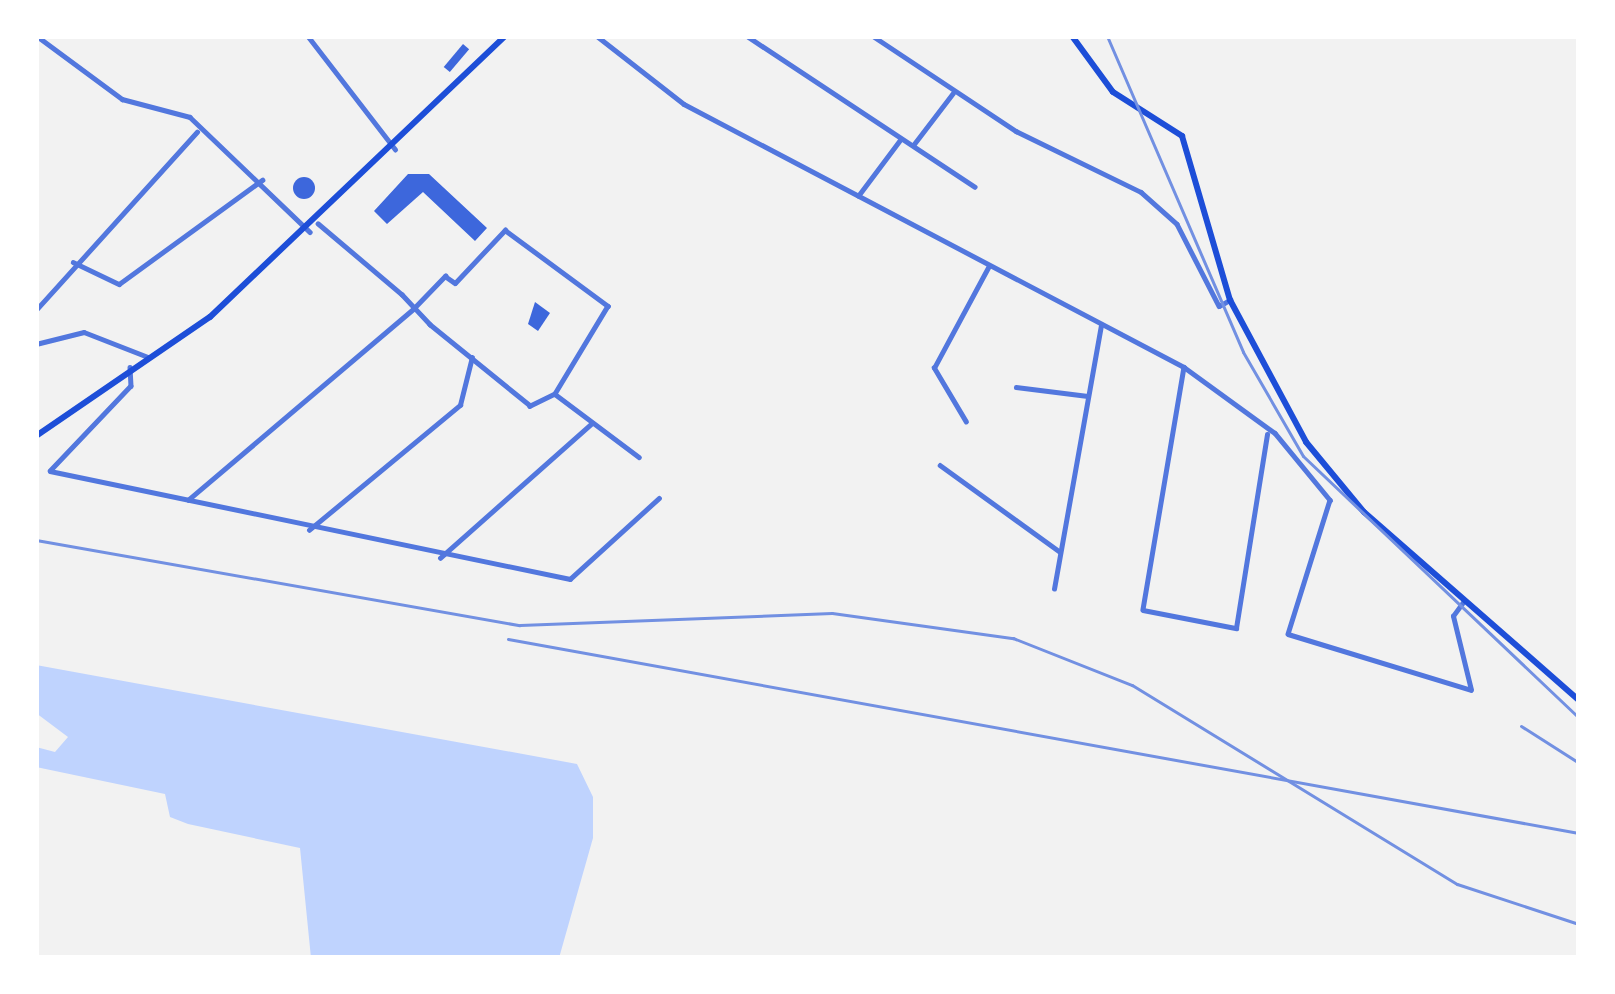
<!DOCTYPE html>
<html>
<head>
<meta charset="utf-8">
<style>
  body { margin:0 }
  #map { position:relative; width:1615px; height:994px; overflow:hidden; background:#f2f2f2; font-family:"Libre Baskerville",serif }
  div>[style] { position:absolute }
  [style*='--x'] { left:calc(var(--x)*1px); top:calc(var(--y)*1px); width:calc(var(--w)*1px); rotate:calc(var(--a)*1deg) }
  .water>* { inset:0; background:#bfd3fe }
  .building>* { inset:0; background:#3d67dc; transform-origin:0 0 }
  .round { border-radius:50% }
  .minor>* { height:4.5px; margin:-2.25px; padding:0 2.25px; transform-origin:2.25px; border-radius:2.25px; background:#5277de }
  .secondary>* { height:6px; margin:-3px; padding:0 3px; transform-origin:3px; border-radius:3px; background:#1d4ed8 }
  .rail>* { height:3px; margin:-1.5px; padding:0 1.5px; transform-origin:1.5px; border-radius:1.5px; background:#7290e2 }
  span { translate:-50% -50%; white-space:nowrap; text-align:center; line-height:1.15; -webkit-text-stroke:12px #fff; paint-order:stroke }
  .frame { position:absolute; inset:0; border:39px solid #fff; pointer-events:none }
</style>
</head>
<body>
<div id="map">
  <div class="water">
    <i style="clip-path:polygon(36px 665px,577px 764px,593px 797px,593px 838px,559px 958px,311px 958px,300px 848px,188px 824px,170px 817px,165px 794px,36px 767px,36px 747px,55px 752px,68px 737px,36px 713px)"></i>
  </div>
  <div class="building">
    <i style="left:463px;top:44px;width:8px;height:30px;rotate:40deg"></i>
    <i style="clip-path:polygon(408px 174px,429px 174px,487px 228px,475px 241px,423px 192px,387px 224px,374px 211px)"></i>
    <i class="round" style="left:293px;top:177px;width:22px;height:22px"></i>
    <i style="clip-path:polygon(535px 302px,550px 313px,538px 331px,528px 324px)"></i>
  </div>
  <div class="minor">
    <i style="--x:37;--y:36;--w:106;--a:36.5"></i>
    <i style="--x:122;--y:99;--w:70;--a:14.8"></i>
    <i style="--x:190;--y:117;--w:166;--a:43.8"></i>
    <i style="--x:308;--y:36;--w:143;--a:52.4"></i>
    <i style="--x:597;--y:36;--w:110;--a:38"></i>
    <i style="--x:684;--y:104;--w:565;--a:27.74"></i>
    <i style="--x:1184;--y:367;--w:112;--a:36"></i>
    <i style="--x:1275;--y:433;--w:87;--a:50.6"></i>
    <i style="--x:1330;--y:500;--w:140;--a:107.4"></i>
    <i style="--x:1288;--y:634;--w:191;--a:17"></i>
    <i style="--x:1471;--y:690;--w:76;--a:-103.7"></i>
    <i style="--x:1453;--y:616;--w:17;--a:-54"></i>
    <i style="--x:747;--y:36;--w:273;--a:33.5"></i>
    <i style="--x:873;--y:36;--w:172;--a:33.6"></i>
    <i style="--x:1016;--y:131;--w:139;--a:26"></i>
    <i style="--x:1141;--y:192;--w:48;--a:41.6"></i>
    <i style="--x:1177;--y:224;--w:92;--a:62.9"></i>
    <i style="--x:1219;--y:306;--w:13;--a:-29"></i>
    <i style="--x:914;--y:144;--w:64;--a:-52.6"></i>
    <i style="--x:858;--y:196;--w:70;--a:-53.1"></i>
    <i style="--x:73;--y:262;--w:51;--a:25.6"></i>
    <i style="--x:119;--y:284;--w:177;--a:-36"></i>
    <i style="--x:36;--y:310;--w:240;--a:-47.9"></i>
    <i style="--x:36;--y:344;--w:49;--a:-14"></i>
    <i style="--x:84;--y:332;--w:69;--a:21.3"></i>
    <i style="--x:130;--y:367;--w:19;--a:87"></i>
    <i style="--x:131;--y:386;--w:117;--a:133.6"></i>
    <i style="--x:50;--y:471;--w:531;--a:11.73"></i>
    <i style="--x:570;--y:579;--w:120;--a:-42.3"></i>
    <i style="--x:1184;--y:367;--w:246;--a:99.6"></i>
    <i style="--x:1143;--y:610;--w:95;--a:11"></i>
    <i style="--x:1236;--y:628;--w:196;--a:-80.9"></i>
    <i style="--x:1016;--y:387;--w:72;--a:7.2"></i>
    <i style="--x:555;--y:394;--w:105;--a:36.9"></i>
    <i style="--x:966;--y:422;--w:63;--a:-120.7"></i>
    <i style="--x:934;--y:368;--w:116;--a:-61.7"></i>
    <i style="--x:940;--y:465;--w:148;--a:35.9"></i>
    <i style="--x:188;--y:500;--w:297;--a:-40.3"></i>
    <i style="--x:414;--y:308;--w:45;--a:-45.9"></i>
    <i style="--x:445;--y:276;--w:12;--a:35"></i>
    <i style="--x:455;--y:283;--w:73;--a:-46.7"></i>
    <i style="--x:505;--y:230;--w:128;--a:36.4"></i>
    <i style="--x:608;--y:306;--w:103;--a:121.1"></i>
    <i style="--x:555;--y:394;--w:28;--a:154"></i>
    <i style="--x:530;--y:406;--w:129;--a:-141"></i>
    <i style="--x:430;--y:325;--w:23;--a:-133"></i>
    <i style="--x:414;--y:308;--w:18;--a:-133"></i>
    <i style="--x:402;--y:295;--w:110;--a:-139.8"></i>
    <i style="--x:309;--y:530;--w:196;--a:-39.6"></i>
    <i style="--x:460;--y:405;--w:49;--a:-76"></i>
    <i style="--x:440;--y:558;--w:203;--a:-41.6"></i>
    <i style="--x:1054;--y:589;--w:268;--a:-79.9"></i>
  </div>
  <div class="secondary">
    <i style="--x:1072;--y:36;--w:69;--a:53.8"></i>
    <i style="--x:1113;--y:92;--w:82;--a:32.5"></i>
    <i style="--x:1182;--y:136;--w:171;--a:73.7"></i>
    <i style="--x:1230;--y:300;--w:161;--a:61.8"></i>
    <i style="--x:1306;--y:442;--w:91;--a:50.4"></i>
    <i style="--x:1364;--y:512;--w:286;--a:41.2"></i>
    <i style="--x:36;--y:436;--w:211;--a:-34.4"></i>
    <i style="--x:210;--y:317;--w:407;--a:-43.6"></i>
  </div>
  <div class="rail">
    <i style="--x:1107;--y:36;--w:344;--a:66.7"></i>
    <i style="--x:1243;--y:352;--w:120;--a:60"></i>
    <i style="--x:1303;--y:456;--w:381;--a:43.5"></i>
    <i style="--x:36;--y:540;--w:491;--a:10"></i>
    <i style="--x:520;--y:625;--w:312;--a:-2.2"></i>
    <i style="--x:832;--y:613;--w:183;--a:7.9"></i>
    <i style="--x:1013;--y:638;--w:128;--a:21.6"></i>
    <i style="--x:1132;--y:685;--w:381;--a:31.5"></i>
    <i style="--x:1457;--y:884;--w:128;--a:18.2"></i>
    <i style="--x:508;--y:639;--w:1088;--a:10.27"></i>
    <i style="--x:1521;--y:726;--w:69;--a:32.5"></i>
  </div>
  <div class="frame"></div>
</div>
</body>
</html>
